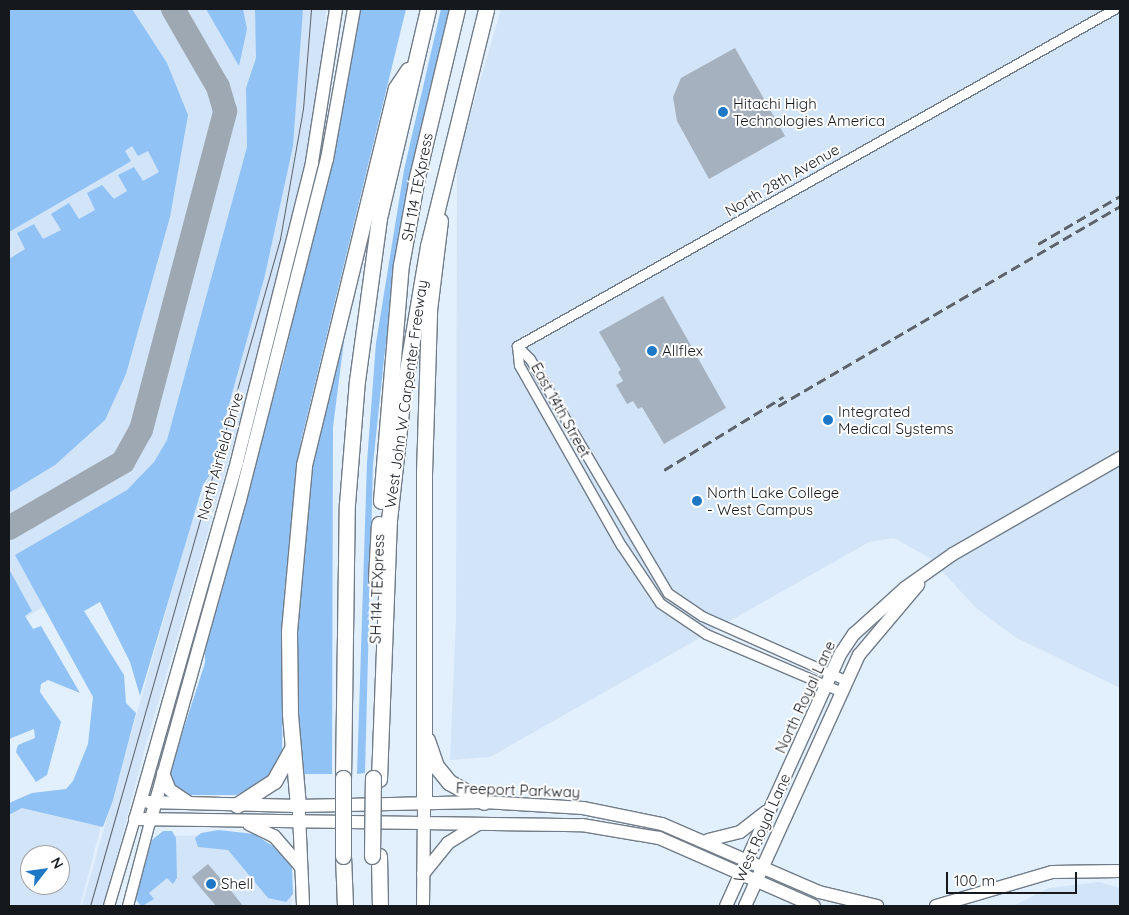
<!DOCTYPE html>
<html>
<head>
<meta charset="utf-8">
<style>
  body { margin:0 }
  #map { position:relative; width:1129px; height:915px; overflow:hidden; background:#e2effc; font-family:Quicksand,sans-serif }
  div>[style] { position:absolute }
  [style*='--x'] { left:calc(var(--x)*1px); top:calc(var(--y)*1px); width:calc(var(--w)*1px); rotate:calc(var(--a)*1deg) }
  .built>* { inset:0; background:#d2e4f7 }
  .green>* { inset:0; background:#91c2f5 }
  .taxiway>* { height:24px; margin:-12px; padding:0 12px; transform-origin:12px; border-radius:12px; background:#9ea8b3 }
  .building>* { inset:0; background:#a5b1be }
  .roads { filter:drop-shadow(1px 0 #717c88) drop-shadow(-1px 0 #717c88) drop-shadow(0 1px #717c88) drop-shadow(0 -1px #717c88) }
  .minor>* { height:9px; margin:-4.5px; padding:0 4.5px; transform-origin:4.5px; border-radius:4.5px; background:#fff }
  .tertiary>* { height:10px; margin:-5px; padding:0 5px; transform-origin:5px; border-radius:5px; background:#fff }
  .secondary>* { height:12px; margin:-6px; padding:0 6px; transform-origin:6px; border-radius:6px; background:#fff }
  .motorway>* { height:15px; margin:-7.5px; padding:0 7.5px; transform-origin:7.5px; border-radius:7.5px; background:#fff }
  .tram>* { height:1px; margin:-0.5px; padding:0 0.5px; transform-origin:0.5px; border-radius:0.5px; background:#5b626a }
  .rail>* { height:2.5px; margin-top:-1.25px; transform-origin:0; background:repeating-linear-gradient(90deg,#5b626a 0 10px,transparent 0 15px) }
  .bridges { filter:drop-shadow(1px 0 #717c88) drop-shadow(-1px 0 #717c88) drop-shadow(0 1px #717c88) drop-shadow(0 -1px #717c88) }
  .motorway-bridge>* { height:15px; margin:-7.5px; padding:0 7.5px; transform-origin:7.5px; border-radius:7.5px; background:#fff }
  .dots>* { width:14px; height:14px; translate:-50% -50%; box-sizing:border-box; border:2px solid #fff; border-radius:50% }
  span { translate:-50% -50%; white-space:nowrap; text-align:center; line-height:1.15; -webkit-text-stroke:4px #fff; paint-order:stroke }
  .poi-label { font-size:15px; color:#15191e }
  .left { translate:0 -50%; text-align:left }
  .street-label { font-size:15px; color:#15191e }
  .frame { position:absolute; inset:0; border:10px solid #15191e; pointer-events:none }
  .north { position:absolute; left:20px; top:845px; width:50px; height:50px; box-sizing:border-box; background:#fff; border:1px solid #a1a3a5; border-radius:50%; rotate:60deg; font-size:14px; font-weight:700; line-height:20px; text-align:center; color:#15191e }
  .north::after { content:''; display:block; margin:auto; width:18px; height:22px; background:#1e78c5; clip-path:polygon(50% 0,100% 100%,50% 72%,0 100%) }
  .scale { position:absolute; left:946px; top:872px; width:131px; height:22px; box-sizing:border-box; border:2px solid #15191e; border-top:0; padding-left:6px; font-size:15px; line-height:18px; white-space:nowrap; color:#15191e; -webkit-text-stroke:4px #fff; paint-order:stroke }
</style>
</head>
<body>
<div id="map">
  <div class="built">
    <i style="clip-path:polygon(9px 9px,279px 9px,239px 347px,58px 598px,23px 619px,9px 618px)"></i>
    <i style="clip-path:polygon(301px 9px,326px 9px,324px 52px,316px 111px,275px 301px,145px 748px,104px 906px,82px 906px,190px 527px,209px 476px,293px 146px)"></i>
    <i style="clip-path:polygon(501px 9px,1120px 9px,1120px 688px,1015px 637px,976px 608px,930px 558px,894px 538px,869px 542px,490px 757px,450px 760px,456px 620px,457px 161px)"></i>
    <i style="clip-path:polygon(evenodd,27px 805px,101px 826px,80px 906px,9px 906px,9px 816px,27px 805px,30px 855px,60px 855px,60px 885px,30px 885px,30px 855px)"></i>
    <i style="clip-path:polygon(248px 835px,292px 885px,291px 906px,137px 906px,156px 836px)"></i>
    <i style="clip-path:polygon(1099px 882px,1120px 888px,1120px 906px,1013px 906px,1049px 888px)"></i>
  </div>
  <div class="green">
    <i style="clip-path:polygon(9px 9px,132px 9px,167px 63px,188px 115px,170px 217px,126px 374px,105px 420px,55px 465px,9px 493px,9px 259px,25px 249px,17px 233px,34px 224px,43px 239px,61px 230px,51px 214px,69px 203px,79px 219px,95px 210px,87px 193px,102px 185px,114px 199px,127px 191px,118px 175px,134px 167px,143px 181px,159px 172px,148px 151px,138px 156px,132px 146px,125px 151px,131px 161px,128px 163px,9px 232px)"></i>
    <i style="clip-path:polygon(206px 9px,243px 9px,247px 29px,239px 66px)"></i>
    <i style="clip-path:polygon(255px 9px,303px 9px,293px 146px,265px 275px,209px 476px,203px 485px,140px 696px,130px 662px,100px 602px,84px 611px,124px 675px,126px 703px,136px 713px,113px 800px,103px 827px,22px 808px,9px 815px,9px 803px,32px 793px,66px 789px,73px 781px,88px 744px,93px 697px,15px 555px,127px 490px,154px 462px,167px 440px,247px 147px,246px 88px,256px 58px)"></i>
    <i style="clip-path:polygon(358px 9px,406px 9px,301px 441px,284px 594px,282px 753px,270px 775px,251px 789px,236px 795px,184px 795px,169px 781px,171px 768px,205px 663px,205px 647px,284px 359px,351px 66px)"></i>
    <i style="clip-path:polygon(441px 9px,453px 9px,405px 219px,385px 350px,373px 464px,365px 773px,357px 774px,367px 462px,376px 343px,404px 170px)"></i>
    <i style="clip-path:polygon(347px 317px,333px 427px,332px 774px,299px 774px,294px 640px,304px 494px)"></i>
    <i style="clip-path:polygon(9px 569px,32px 611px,25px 616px,33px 629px,41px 626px,80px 693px,48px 680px,41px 684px,40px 692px,61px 722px,47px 775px,36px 782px,16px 752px,18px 745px,35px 738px,34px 729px,9px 739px)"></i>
    <i style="clip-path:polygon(219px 830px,254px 834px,282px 852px,292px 866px,293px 894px,286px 902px,268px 898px,228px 850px,198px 847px,195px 838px,201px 833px)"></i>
    <i style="clip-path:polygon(163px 831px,172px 831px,176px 838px,177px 878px,173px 884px,167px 878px,149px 893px,154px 899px,142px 906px,136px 900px,137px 889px,152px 840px)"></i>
  </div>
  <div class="taxiway">
    <i style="--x:9;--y:528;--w:132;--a:-30.1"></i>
    <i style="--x:123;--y:462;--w:37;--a:-61"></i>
    <i style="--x:141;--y:430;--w:330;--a:-75.2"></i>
    <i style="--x:225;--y:111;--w:25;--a:-106"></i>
    <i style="--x:218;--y:87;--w:90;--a:-120"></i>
  </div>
  <div class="building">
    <i style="clip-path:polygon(735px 48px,785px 136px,709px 179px,677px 121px,673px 97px,681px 78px)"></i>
    <i style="clip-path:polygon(663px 296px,726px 408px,664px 444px,642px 407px,638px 409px,633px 401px,627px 404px,616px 385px,623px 381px,618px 372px,621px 370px,599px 332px)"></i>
    <i style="clip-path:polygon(208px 864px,232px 892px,243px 906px,216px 906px,199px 886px,192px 877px)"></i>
  </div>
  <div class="roads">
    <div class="minor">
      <i style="--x:517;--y:346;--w:686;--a:-29.44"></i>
      <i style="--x:517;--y:346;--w:19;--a:84"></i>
      <i style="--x:519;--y:365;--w:207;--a:60.5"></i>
      <i style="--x:621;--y:545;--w:70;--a:56.1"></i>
      <i style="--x:660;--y:603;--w:55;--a:34"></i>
      <i style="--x:706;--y:634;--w:148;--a:23.1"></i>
      <i style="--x:517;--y:346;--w:18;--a:45"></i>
      <i style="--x:530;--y:359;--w:272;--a:59.5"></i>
      <i style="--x:668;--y:593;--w:41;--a:34.1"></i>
      <i style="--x:702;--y:616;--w:159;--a:24.1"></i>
    </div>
    <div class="tertiary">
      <i style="--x:109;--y:906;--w:91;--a:-73.4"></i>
      <i style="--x:128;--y:906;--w:87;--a:-75.3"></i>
    </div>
    <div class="secondary">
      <i style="--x:336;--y:9;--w:156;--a:98.9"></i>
      <i style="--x:312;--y:163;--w:308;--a:104.1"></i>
      <i style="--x:237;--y:462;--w:371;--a:105.9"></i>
      <i style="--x:135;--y:819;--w:447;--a:0.8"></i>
      <i style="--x:582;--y:825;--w:78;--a:9.6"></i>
      <i style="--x:659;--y:838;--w:169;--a:23.7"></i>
      <i style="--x:163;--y:773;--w:18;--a:68"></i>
      <i style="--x:170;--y:790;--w:22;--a:34"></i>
      <i style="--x:148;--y:802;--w:150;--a:1.5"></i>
      <i style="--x:298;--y:806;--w:186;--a:-1.2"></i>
      <i style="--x:484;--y:802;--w:99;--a:3.5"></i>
      <i style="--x:583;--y:808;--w:81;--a:11.4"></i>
      <i style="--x:662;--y:824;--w:171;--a:23.4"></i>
      <i style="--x:819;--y:892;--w:60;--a:13.6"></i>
      <i style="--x:299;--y:813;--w:93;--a:87.5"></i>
      <i style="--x:150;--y:822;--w:334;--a:-74.4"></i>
      <i style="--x:240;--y:500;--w:352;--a:-75.7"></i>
      <i style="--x:327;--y:159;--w:152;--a:-79.8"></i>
      <i style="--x:249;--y:824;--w:28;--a:26"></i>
      <i style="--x:274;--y:836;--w:40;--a:49"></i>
      <i style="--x:708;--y:840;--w:33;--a:-14"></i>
      <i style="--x:740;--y:832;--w:33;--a:-38"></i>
      <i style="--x:423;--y:874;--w:40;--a:-51"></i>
      <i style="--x:448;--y:843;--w:36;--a:-32"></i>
      <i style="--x:423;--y:906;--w:103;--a:-89.4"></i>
      <i style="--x:726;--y:906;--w:278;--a:-65.6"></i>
      <i style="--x:841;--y:653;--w:23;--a:-56"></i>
      <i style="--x:854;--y:634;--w:69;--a:-42"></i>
      <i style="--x:905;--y:588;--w:59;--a:-35.3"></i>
      <i style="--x:953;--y:554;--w:193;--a:-29.9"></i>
      <i style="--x:745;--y:906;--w:276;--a:-65.6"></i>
      <i style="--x:859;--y:655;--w:92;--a:-49.9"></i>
      <i style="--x:936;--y:906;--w:121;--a:-16.3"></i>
      <i style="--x:1052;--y:872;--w:68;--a:-0.8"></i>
    </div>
    <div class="motorway">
      <i style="--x:381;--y:501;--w:237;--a:-85.2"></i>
      <i style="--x:401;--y:265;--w:89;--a:-79.7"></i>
      <i style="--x:417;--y:177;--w:173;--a:-76.6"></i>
      <i style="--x:376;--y:579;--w:55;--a:-86.9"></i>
      <i style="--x:427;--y:740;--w:28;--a:71"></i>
      <i style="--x:436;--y:766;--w:21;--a:51"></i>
      <i style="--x:449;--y:782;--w:40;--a:29.7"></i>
      <i style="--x:343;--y:778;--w:274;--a:-89.2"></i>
      <i style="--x:347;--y:504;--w:123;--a:-85.4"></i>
      <i style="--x:357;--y:381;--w:164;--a:-82.3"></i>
      <i style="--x:379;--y:218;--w:215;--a:-76.8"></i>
      <i style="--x:379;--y:779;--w:259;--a:-87.8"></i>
      <i style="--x:389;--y:520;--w:127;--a:-83.7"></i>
      <i style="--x:403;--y:394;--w:150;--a:-80.4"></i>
      <i style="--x:428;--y:246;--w:244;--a:-76.2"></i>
      <i style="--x:424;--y:803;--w:330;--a:-90"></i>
      <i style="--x:424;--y:473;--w:163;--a:-88.2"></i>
      <i style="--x:429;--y:310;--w:90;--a:-83"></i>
      <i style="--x:237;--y:805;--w:44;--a:-33"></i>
      <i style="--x:274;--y:781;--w:38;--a:-61"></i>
      <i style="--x:298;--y:806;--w:92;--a:-95"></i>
      <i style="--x:290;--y:714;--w:83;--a:-90.7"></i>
      <i style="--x:289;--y:631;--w:167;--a:-84.8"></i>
      <i style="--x:304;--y:465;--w:388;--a:-76.3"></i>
      <i style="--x:396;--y:88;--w:22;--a:-56"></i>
      <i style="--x:343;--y:856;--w:50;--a:87.7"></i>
      <i style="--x:379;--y:856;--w:50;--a:88.9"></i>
    </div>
  </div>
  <div class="tram">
    <i style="--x:90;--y:906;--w:694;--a:-74.1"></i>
    <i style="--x:280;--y:239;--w:132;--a:-80"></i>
    <i style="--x:303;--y:109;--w:100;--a:-85.4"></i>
  </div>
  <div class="rail">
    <i style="--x:1038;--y:244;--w:95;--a:-30.3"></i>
    <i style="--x:778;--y:406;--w:396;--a:-30.3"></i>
    <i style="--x:664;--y:470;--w:140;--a:-31.5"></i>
  </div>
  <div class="bridges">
    <div class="motorway-bridge">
      <i style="--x:343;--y:778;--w:78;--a:90"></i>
      <i style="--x:372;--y:856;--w:78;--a:-89.3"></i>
    </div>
  </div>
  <div class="dots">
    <i style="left:723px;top:112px;background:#1e78c5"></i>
    <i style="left:652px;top:351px;background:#1e78c5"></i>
    <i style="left:828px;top:420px;background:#1e78c5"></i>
    <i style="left:697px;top:501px;background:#1e78c5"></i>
    <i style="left:211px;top:884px;background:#1e78c5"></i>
  </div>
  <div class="poi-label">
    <span class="left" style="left:733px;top:112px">Hitachi High<br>Technologies America</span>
    <span class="left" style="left:662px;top:351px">Allflex</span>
    <span class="left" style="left:838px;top:420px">Integrated<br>Medical Systems</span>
    <span class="left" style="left:707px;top:501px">North Lake College<br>- West Campus</span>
    <span class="left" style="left:221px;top:884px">Shell</span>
  </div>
  <div class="street-label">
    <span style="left:782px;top:180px;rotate:-30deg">North 28th Avenue</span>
    <span style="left:417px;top:187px;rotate:-79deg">SH 114 TEXpress</span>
    <span style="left:406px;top:394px;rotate:-82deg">West John W Carpenter Freeway</span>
    <span style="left:561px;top:410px;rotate:61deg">East 14th Street</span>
    <span style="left:220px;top:456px;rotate:-74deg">North Airfield Drive</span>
    <span style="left:377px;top:589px;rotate:-88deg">SH 114 TEXpress</span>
    <span style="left:805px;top:697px;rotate:-65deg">North Royal Lane</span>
    <span style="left:518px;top:790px;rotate:2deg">Freeport Parkway</span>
    <span style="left:762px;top:828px;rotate:-66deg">West Royal Lane</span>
  </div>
  <div class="frame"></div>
  <div class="north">N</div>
  <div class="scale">100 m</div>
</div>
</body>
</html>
